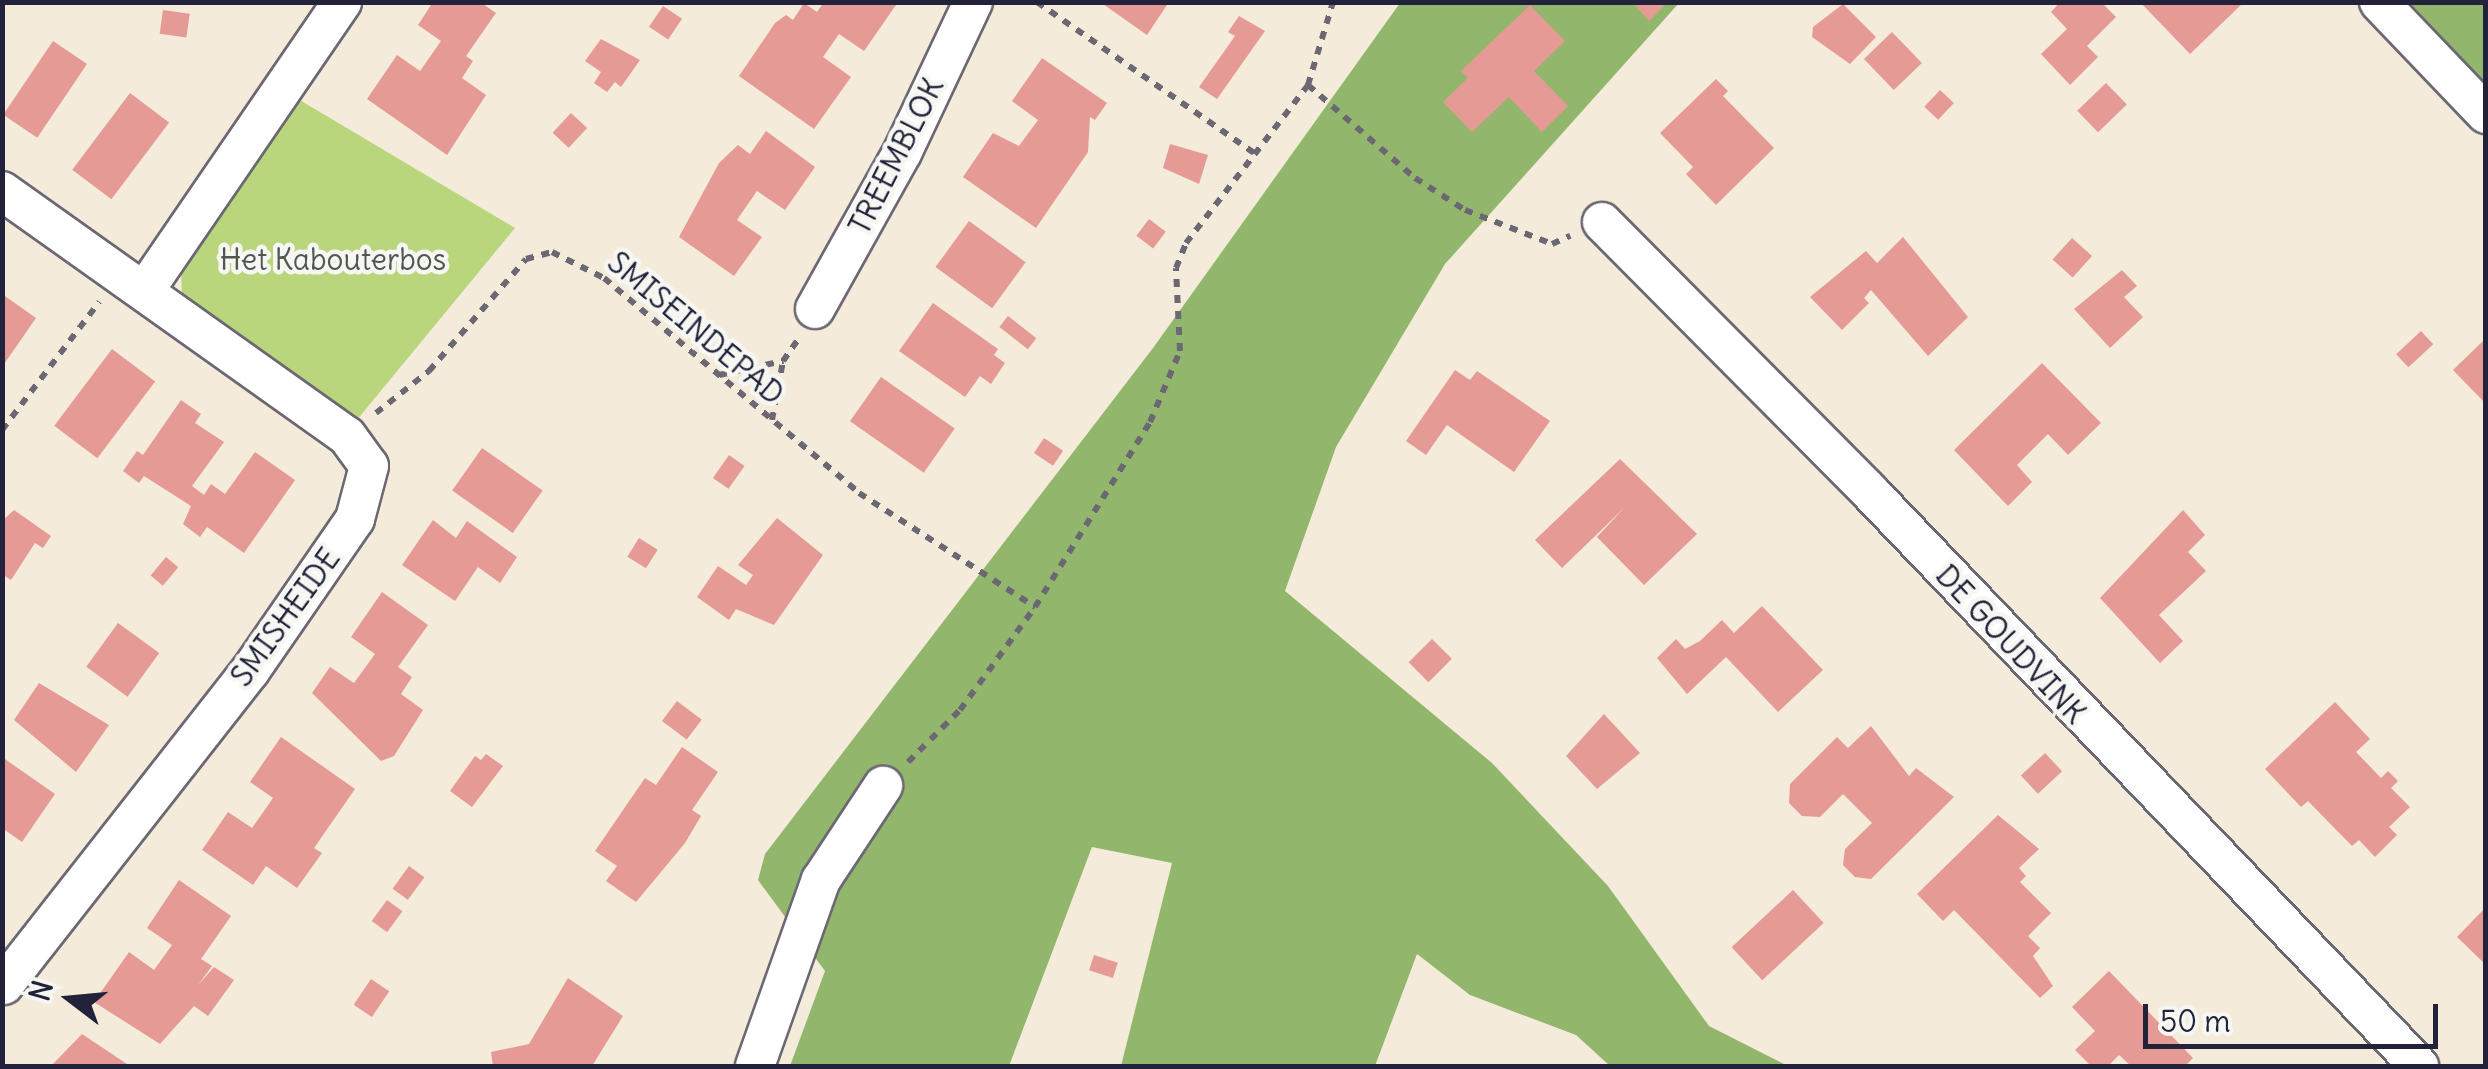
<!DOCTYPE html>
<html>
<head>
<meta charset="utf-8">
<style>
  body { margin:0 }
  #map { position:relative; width:2488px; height:1069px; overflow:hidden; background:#f4ebdb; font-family:Delius,sans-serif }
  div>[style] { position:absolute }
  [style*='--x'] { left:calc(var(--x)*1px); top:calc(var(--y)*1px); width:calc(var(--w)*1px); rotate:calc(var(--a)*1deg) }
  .green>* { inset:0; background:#b9d67c }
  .forest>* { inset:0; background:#92b76c }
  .building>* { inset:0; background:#e59a95; transform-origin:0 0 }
  .path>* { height:6px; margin-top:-3px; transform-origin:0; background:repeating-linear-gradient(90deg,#6c6873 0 8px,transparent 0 16px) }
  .roads { filter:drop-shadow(2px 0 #6c6873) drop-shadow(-2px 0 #6c6873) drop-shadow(0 2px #6c6873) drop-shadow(0 -2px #6c6873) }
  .minor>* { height:38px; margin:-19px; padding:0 19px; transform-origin:19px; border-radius:19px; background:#fff }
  span { translate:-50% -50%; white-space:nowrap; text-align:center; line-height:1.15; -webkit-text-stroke:9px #f6f6f2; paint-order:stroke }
  .street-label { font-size:30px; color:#22223b }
  .park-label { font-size:30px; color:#4f584e }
  .frame { position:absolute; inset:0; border:5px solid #22223b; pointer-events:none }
  .north { position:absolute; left:20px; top:949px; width:100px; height:100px; -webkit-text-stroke:8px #f6f6f2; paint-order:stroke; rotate:286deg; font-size:28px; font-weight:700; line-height:40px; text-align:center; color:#22223b }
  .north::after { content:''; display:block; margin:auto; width:35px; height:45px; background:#22223b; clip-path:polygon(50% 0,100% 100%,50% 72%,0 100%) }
  .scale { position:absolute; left:2143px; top:1004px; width:295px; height:45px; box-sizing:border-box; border:5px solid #22223b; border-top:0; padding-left:12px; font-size:30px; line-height:35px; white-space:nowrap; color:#22223b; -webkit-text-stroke:8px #f6f6f2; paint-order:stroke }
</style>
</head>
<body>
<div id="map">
  <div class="green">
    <i style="clip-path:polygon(298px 99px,515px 228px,356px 421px,182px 301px,181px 267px)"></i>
  </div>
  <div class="forest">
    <i style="clip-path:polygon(1400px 3px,1679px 3px,1445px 264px,1336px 447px,1285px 591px,1492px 763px,1608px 886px,1709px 1026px,1788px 1066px,1610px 1066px,1576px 1035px,1470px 995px,1417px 954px,1375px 1066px,1121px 1066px,1172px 863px,1092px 847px,1009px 1066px,790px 1066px,825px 971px,758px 880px,765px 854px,1153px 348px)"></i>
    <i style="clip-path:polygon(2400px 3px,2485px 3px,2485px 92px)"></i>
  </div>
  <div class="building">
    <i style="clip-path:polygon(433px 2px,480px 2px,496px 13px,466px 56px,473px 61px,462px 78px,486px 95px,447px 155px,367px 99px,397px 55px,420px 71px,441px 41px,418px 25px)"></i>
    <i style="clip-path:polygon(824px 2px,896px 5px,864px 51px,839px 34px,823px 57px,851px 77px,814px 129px,739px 76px,775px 23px,786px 15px,793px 20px,804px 3px,817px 12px)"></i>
    <i style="clip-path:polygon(1100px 2px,1169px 2px,1147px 35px)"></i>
    <i style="clip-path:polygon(1632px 2px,1668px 2px,1649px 21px)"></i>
    <i style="clip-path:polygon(2060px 2px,2101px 2px,2116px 17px,2087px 46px,2098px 57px,2070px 85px,2041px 54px,2067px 29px,2051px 12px)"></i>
    <i style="clip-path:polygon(2140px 2px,2244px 2px,2190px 54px)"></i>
    <i style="clip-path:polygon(1843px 4px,1876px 37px,1850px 64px,1812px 37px,1813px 27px)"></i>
    <i style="clip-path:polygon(1530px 5px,1565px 41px,1534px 71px,1568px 106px,1542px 132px,1509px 97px,1472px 132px,1443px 102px,1468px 78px,1461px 71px)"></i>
    <i style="left:663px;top:6px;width:23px;height:25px;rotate:34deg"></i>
    <i style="left:163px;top:10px;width:27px;height:24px;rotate:8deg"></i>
    <i style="clip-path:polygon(1239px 16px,1265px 31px,1217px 99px,1199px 87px,1235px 36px,1228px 32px)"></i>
    <i style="left:1892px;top:32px;width:43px;height:39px;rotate:46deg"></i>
    <i style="clip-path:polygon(601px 39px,640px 60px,621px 87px,615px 82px,607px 92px,594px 83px,601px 72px,585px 61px)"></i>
    <i style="left:53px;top:41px;width:41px;height:89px;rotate:34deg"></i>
    <i style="clip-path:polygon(1042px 58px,1107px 103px,1095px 120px,1090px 117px,1088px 152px,1036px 228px,963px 177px,993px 133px,1019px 146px,1038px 120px,1012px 101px)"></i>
    <i style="clip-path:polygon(1716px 79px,1728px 91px,1723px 96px,1774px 148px,1716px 205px,1686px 174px,1693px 167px,1660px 133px)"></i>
    <i style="left:2106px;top:83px;width:30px;height:40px;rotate:46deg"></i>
    <i style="left:1940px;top:90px;width:19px;height:23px;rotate:43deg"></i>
    <i style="left:130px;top:93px;width:49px;height:96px;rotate:37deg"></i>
    <i style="left:571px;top:113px;width:22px;height:27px;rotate:43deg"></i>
    <i style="clip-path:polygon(766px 131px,815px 167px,785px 210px,757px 191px,737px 220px,762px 237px,734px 276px,679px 237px,719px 163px,738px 145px,750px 154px)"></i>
    <i style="clip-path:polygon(1170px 144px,1208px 155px,1199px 184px,1163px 168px)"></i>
    <i style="left:1149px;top:219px;width:21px;height:21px;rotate:37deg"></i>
    <i style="left:969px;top:221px;width:70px;height:57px;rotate:36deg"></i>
    <i style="clip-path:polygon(1903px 237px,1968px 317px,1928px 356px,1871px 290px,1864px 298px,1869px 303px,1842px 330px,1810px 297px,1866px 251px,1877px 263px)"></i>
    <i style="left:2072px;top:238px;width:27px;height:29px;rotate:42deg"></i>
    <i style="clip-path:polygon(2122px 270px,2137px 286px,2124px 297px,2143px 317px,2110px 348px,2074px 309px)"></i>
    <i style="clip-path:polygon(2px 294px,36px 318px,2px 367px)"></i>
    <i style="clip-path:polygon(933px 303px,998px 349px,994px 355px,1005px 363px,991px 384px,980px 376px,965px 397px,899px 351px)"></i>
    <i style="left:1008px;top:316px;width:36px;height:14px;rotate:38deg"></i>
    <i style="left:2421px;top:331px;width:18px;height:34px;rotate:47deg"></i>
    <i style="clip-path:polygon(2483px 341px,2486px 344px,2486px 404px,2453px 370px)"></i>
    <i style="left:112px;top:349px;width:54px;height:96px;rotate:37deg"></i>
    <i style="clip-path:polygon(2042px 363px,2101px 423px,2068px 455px,2048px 434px,2017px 465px,2032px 482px,2008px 506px,1954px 450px)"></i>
    <i style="clip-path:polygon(1455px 370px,1470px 380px,1477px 371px,1550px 421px,1514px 472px,1447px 425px,1426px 455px,1406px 441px)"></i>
    <i style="left:881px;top:377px;width:90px;height:54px;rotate:35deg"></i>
    <i style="clip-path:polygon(181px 400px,201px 414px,195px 423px,224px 442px,192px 486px,204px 495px,211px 484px,225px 494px,255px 452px,295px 480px,244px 553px,207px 527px,200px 537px,183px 524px,191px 506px,144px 476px,139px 483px,123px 471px,137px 451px,143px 455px)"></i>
    <i style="left:1044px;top:438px;width:23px;height:18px;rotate:34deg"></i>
    <i style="left:482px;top:448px;width:74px;height:52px;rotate:35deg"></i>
    <i style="left:729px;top:455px;width:19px;height:28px;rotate:35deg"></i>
    <i style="clip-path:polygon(1620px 459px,1697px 534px,1644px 585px,1597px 537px,1624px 508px,1562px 568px,1535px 540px)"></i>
    <i style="clip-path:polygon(14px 510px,51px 536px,43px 548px,35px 543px,11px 580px,2px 574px,2px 521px)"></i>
    <i style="clip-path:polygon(2183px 510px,2205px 535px,2188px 552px,2206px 571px,2159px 615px,2183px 641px,2160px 663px,2100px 598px)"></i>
    <i style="clip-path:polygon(777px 518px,823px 555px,774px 625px,736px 609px,729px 620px,697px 597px,718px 566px,746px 585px,753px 575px,738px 565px)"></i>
    <i style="clip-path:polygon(433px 520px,456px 538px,467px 521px,517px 557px,500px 583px,478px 567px,455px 601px,402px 565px)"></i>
    <i style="left:639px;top:538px;width:22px;height:22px;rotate:32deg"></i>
    <i style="left:166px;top:557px;width:16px;height:24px;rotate:40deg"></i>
    <i style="clip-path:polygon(382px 592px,428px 625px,398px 667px,412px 677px,401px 694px,423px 710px,394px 756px,381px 761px,312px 693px,330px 667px,354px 683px,375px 654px,351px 637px)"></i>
    <i style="clip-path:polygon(1762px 606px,1823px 670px,1778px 712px,1726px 657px,1687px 694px,1657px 658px,1676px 639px,1685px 649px,1700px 641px,1722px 620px,1734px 633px)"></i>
    <i style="left:118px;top:623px;width:51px;height:54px;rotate:36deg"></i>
    <i style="left:1432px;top:639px;width:28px;height:33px;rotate:45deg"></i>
    <i style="clip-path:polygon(39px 683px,109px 725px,76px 772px,14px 720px)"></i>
    <i style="left:677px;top:701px;width:31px;height:25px;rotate:37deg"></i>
    <i style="clip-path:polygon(2335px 702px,2370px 739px,2356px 752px,2381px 778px,2388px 771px,2398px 781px,2391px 788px,2410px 807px,2389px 827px,2397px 835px,2375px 857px,2359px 840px,2352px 846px,2308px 801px,2301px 807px,2265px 769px)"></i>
    <i style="clip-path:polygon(1604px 714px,1640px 753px,1597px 789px,1566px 756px)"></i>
    <i style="clip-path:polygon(1871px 726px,1909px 776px,1916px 768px,1954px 797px,1871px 879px,1855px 877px,1843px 865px,1845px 849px,1872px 823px,1843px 794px,1820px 817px,1802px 816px,1789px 803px,1790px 784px,1837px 737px,1848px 748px)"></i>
    <i style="clip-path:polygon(281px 737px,355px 789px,314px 848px,322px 853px,297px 888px,266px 866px,253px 885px,202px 850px,228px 812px,252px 828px,273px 798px,250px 782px)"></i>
    <i style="clip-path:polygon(682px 747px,718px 772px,692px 810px,701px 816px,685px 843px,636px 902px,606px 881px,617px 866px,595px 851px,645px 778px,656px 785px)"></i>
    <i style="left:2045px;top:753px;width:25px;height:33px;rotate:47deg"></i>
    <i style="clip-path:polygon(486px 754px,503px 766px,472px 807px,450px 791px,475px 756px,481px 760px)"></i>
    <i style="clip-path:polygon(2px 757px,55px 794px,22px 842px,2px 828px)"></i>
    <i style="clip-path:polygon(1998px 815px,2039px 849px,2019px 868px,2026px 876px,2020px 882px,2051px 913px,2028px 936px,2040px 948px,2033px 956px,2053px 986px,2040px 998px,1954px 910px,1943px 921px,1917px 894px)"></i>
    <i style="left:409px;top:866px;width:19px;height:28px;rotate:36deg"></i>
    <i style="clip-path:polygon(179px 880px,231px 916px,201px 959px,212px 966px,198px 985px,214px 967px,234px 980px,208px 1016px,194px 1006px,160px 1044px,94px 1002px,129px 952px,154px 970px,172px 945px,147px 928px)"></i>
    <i style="left:1793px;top:890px;width:45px;height:84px;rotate:47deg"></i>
    <i style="left:387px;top:900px;width:19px;height:26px;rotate:36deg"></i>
    <i style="clip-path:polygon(2486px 907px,2486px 965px,2457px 937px)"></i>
    <i style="left:1094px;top:955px;width:25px;height:16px;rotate:18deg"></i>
    <i style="clip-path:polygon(2109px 971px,2193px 1058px,2185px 1066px,2131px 1066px,2119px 1055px,2108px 1066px,2091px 1066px,2075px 1050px,2095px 1031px,2072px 1007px)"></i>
    <i style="clip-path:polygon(568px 978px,623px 1016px,592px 1066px,493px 1066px,491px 1052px,529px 1044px)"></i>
    <i style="left:371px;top:979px;width:22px;height:31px;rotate:34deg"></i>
    <i style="clip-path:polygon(82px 1034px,130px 1066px,51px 1066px)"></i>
  </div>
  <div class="path">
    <i style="--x:1037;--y:2;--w:264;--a:34.8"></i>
    <i style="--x:1308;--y:85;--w:142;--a:41"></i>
    <i style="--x:1415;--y:178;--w:59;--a:32.6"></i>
    <i style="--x:1465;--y:210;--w:93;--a:21.3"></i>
    <i style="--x:1552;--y:244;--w:20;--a:-24"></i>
    <i style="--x:719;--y:375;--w:66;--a:-12.3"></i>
    <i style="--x:783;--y:361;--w:28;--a:-55"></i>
    <i style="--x:376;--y:413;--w:68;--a:-38.4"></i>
    <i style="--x:429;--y:371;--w:148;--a:-49.1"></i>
    <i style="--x:526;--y:259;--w:27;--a:-15"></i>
    <i style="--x:552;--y:252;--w:58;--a:26.6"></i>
    <i style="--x:604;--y:278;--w:334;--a:40.1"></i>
    <i style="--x:859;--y:493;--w:210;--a:32.9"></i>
    <i style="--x:772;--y:420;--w:60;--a:-79.4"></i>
    <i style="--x:2;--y:430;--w:161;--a:-52.8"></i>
    <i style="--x:908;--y:762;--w:74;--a:-45"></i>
    <i style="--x:960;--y:710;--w:127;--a:-53.9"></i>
    <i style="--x:1035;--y:607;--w:218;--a:-58.1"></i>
    <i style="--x:1150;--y:422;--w:77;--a:-67.1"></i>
    <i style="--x:1180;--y:351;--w:83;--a:-92.8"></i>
    <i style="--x:1176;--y:268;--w:27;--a:-68"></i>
    <i style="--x:1186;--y:243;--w:200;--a:-52.3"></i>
    <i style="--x:1308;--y:85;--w:87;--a:-73.2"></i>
  </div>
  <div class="roads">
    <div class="minor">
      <i style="--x:2379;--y:2;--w:155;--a:46.3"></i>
      <i style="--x:2;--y:191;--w:423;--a:35.4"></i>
      <i style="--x:347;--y:436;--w:37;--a:54"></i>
      <i style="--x:369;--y:466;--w:55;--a:104.8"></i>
      <i style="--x:355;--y:519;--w:185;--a:124.6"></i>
      <i style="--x:250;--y:671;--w:399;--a:128.1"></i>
      <i style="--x:1602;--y:222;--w:379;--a:45.2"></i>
      <i style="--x:1869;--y:491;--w:796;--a:46.27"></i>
      <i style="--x:145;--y:290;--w:349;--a:-55.6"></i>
      <i style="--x:815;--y:309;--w:179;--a:-60.9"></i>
      <i style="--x:902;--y:153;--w:167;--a:-64.8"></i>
      <i style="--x:755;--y:1066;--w:197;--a:-70.5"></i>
      <i style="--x:821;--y:880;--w:113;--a:-56.6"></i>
    </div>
  </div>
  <div class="street-label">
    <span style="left:896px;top:156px;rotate:-63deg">TREEMBLOK</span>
    <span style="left:696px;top:328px;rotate:40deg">SMISEINDEPAD</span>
    <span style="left:285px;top:617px;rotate:-54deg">SMISHEIDE</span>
    <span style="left:2011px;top:644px;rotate:47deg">DE GOUDVINK</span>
  </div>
  <div class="park-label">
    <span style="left:333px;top:259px">Het Kabouterbos</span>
  </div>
  <div class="frame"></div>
  <div class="north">N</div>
  <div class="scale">50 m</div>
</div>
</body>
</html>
